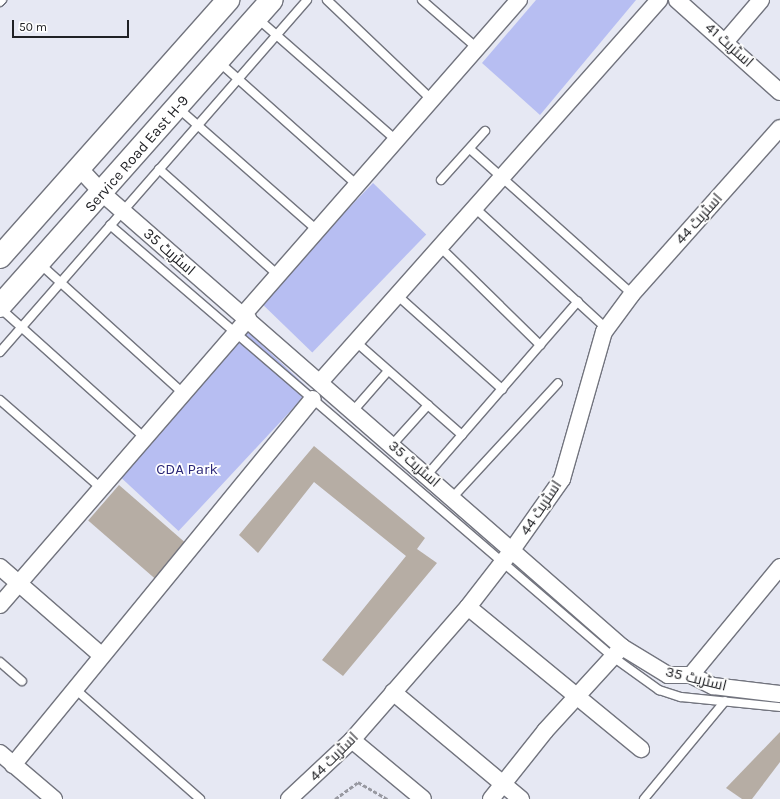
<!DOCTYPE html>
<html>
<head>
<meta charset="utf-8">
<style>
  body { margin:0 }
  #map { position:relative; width:780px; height:799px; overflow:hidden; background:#e6e8f3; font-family:Karla,Cairo,sans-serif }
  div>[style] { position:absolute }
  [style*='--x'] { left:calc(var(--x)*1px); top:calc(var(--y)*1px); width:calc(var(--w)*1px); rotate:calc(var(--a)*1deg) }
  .green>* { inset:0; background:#b7bef2; transform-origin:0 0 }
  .building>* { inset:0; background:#b6ada4; transform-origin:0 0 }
  .path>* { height:2.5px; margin-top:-1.25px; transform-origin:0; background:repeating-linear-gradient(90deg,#9899a1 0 4px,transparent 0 6px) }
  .roads { filter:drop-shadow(1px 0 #72747e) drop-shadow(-1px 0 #72747e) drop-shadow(0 1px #72747e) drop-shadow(0 -1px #72747e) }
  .service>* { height:8px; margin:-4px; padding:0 4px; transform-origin:4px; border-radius:4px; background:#fff }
  .minor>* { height:16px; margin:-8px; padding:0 8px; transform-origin:8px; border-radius:8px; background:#fff }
  .secondary>* { height:22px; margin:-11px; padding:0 11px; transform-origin:11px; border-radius:11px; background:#fff }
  span { translate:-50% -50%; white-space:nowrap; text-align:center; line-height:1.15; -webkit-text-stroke:3.5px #fff; paint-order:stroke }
  .street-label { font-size:15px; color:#202125 }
  .park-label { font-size:15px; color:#2b2778 }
  .scale { position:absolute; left:12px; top:20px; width:117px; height:18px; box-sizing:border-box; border:2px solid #202125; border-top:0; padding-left:5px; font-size:12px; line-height:14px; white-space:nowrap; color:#202125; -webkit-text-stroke:3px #fff; paint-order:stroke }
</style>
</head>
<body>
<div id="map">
  <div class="green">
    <i style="clip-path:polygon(536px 0,636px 0,540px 115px,482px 63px)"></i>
    <i style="left:373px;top:183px;width:74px;height:164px;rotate:44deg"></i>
    <i style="left:248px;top:332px;width:85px;height:193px;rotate:43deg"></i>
  </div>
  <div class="building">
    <i style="clip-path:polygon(314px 446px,425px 538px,417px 549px,437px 563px,343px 676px,322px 660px,406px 556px,314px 482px,258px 553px,239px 535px)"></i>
    <i style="left:119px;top:485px;width:88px;height:47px;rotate:41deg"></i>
    <i style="clip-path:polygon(780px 732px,780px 762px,752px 799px,742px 799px,726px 788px)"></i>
  </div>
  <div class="path">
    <i style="--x:335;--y:799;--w:29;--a:-36"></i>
    <i style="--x:358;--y:782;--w:34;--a:30"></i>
  </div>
  <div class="roads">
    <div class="service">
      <i style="--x:327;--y:0;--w:145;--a:43.6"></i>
      <i style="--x:422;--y:0;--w:73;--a:41.1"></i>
      <i style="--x:0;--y:2;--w:3;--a:-45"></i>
      <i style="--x:257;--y:18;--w:185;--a:41.3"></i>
      <i style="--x:219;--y:62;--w:185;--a:41.7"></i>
      <i style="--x:178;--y:108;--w:185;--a:41.3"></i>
      <i style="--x:470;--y:149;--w:217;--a:41.8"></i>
      <i style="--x:159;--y:169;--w:159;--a:41.7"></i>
      <i style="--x:441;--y:180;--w:66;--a:-48.1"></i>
      <i style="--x:476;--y:209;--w:176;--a:42.5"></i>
      <i style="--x:110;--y:225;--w:663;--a:40.66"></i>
      <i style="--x:613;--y:657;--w:57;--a:35.7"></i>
      <i style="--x:659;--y:690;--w:23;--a:18"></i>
      <i style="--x:681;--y:697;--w:100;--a:5.8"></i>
      <i style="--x:441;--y:248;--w:139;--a:44.4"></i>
      <i style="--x:39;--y:263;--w:195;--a:42.1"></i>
      <i style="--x:398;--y:296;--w:140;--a:41.8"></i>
      <i style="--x:0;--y:308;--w:196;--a:41.9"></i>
      <i style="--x:356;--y:342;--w:141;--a:41.3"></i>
      <i style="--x:0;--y:352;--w:467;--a:-48.9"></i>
      <i style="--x:0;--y:400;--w:135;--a:41.1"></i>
      <i style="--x:353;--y:411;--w:53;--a:-48.8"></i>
      <i style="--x:392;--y:445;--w:54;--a:-48"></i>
      <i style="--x:427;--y:475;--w:230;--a:-49"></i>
      <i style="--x:452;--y:498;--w:156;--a:-47.3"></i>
      <i style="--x:0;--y:662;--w:29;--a:41"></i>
      <i style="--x:74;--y:688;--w:168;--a:41.4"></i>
      <i style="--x:644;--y:799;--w:127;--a:-50.4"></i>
    </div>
    <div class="minor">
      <i style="--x:677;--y:0;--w:138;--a:41.8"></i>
      <i style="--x:726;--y:41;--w:54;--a:-49.5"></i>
      <i style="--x:80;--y:169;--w:33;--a:47"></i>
      <i style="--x:102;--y:193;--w:690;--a:41.12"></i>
      <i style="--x:622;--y:647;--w:54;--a:31.3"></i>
      <i style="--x:668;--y:675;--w:23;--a:0"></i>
      <i style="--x:691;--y:675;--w:25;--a:27"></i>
      <i style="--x:713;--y:686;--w:67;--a:6.8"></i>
      <i style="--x:243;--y:315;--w:419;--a:-48.8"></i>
      <i style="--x:320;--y:382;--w:511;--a:-48.41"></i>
      <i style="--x:0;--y:567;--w:134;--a:41.1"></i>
      <i style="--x:0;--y:605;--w:379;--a:-49.1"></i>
      <i style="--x:468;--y:607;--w:224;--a:39.4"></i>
      <i style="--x:691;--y:675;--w:140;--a:-50.5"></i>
      <i style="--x:393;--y:692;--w:167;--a:39.9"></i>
      <i style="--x:352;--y:740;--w:92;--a:39.7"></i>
      <i style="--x:0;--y:753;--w:71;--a:40.4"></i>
      <i style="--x:13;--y:765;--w:473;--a:-50.7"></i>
      <i style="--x:289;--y:799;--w:86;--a:-43.1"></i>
      <i style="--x:352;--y:740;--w:176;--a:-48.9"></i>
      <i style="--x:468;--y:607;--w:72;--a:-52.3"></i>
      <i style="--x:512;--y:550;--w:87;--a:-54.8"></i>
      <i style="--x:562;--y:479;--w:153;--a:-74.1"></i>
      <i style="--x:604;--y:332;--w:47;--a:-53.6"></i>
      <i style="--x:632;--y:294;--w:222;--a:-48.3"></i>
      <i style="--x:491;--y:799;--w:87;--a:-51.5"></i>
      <i style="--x:545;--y:731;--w:114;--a:-47.5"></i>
    </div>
    <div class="secondary">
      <i style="--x:0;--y:257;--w:344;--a:-48.4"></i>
      <i style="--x:0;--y:306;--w:409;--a:-48.4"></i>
    </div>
  </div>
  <div class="street-label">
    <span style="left:729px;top:45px;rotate:42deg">اسٹریٹ 41</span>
    <span style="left:137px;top:154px;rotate:-49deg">Service Road East H-9</span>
    <span style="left:699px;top:219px;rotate:-48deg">اسٹریٹ 44</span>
    <span style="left:169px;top:252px;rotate:41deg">اسٹریٹ 35</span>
    <span style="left:414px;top:464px;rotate:41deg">اسٹریٹ 35</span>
    <span style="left:541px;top:508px;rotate:-56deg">اسٹریٹ 44</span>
    <span style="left:696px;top:679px;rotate:14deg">اسٹریٹ 35</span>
    <span style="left:334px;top:757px;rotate:-45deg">اسٹریٹ 44</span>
  </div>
  <div class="park-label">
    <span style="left:187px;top:470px">CDA Park</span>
  </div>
  <div class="scale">50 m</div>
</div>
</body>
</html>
